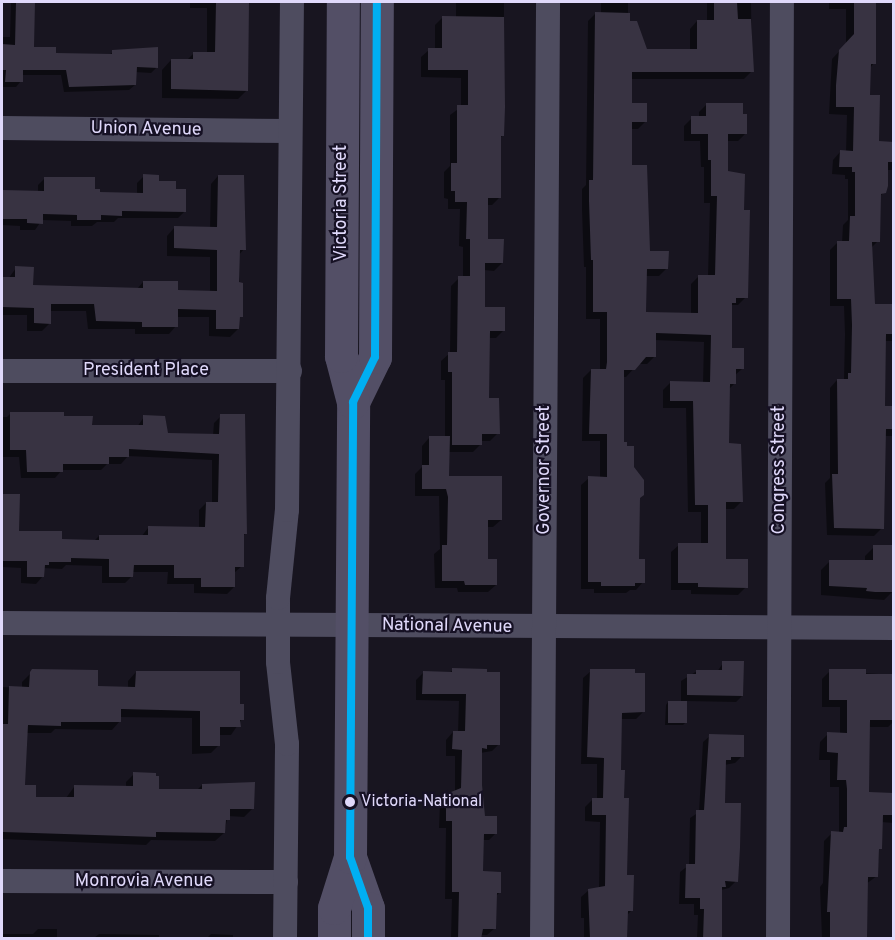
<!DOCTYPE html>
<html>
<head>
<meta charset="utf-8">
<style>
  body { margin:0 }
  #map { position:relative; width:895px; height:940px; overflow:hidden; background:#181520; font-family:Overpass,sans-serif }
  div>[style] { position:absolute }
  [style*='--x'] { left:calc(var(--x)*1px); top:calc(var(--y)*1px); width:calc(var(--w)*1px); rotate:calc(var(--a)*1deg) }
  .shadow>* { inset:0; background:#0007 }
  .building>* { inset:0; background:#383342; transform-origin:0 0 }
  .minor>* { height:24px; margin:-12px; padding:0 12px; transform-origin:12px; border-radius:12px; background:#4e4c5f }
  .secondary>* { height:33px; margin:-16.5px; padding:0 16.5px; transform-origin:16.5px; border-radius:16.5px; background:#534f66 }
  .bus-1>* { height:8px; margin:-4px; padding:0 4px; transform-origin:4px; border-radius:4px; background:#00aff2 }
  .dots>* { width:16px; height:16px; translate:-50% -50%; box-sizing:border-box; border:3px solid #161124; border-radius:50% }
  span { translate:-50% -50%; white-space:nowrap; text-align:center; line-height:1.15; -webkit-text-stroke:4.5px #161124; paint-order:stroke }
  .bus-label { font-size:16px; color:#e0d9fb }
  .left { translate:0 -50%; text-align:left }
  .street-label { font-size:18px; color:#e0d9fb }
  .frame { position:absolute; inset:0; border:3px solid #e0d9fb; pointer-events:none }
</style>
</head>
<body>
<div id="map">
  <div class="shadow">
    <i style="clip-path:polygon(11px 2px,34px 2px,33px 48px,54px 55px,109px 55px,113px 52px,157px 67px,151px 73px,135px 72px,135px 85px,129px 90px,64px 92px,61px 75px,21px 75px,21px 81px,16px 87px,2px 87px,2px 37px,10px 37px)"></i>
    <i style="clip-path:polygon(190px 2px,250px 2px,247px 8px,247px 90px,238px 99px,162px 98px,162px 70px,171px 60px,186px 61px,194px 53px,207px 53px,207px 8px,190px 8px)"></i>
    <i style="clip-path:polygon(456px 2px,504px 2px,504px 107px,502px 136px,499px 139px,499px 198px,492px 205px,487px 205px,486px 240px,502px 263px,494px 271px,484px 270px,483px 309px,504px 330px,496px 338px,489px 338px,488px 400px,498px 433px,490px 441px,480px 441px,481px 444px,473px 452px,448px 452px,448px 477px,501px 520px,493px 527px,487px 527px,487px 560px,496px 585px,488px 592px,458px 592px,457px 588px,435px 588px,434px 554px,440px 549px,439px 496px,415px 496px,415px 474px,422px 467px,422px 446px,429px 438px,445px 438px,445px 380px,441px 380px,441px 361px,450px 353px,451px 286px,459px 278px,463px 278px,463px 247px,459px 246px,460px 209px,448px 209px,448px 199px,444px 198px,444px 172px,450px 166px,450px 115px,461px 107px,461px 78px,421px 77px,421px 57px,429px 50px,435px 50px,435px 25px,443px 17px,456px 17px)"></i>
    <i style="clip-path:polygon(601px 2px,628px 2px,628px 22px,646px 51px,690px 51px,690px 29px,697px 21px,707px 21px,707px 2px,751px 2px,752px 71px,744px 79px,630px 79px,630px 104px,646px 121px,638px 129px,630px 129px,630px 167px,648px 252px,667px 268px,659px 276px,645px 276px,644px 314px,691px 315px,691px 284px,699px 276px,708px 276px,710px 203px,704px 203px,704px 167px,701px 167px,700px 141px,684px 141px,684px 126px,692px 118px,699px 118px,699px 112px,707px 104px,745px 134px,738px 141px,726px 141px,726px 172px,743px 212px,746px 297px,738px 305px,731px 305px,731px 350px,742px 369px,734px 376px,734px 384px,728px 390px,728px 445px,742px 501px,734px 509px,725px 509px,724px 560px,746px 587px,738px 595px,691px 594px,691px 590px,671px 590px,671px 552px,679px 545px,701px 545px,701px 512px,688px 512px,686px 408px,663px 408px,663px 390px,671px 382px,703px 383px,704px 342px,654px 340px,654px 357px,647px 364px,638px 364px,626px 377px,622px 377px,623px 443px,632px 468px,639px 498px,638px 560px,643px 582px,636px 590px,630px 590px,626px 593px,594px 593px,594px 589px,581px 589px,581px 485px,589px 478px,600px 478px,600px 441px,582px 441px,583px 378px,591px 370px,600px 370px,600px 319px,586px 319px,586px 267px,584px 267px,582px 210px,582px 189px,586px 185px,588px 21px,595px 14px,601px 14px)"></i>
    <i style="clip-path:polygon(829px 2px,874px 2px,874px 63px,870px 68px,868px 96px,878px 143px,894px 143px,894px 170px,886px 170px,884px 192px,879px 197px,878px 241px,870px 249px,873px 306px,894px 305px,894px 341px,885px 341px,884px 408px,894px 408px,894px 436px,884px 436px,882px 528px,874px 536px,827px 535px,825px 483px,830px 478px,830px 388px,837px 380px,844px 379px,845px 334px,844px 306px,830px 306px,830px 250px,838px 242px,842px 243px,843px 225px,848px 220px,848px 179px,845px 179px,845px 175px,832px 174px,833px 160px,840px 152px,846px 152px,847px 115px,829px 114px,832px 59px,846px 44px,846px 9px,829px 9px)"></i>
    <i style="clip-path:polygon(144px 176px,175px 190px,185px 211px,178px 218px,118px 218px,114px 222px,97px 222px,92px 226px,71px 226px,71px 221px,42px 220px,35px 230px,20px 230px,20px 226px,2px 225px,2px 192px,38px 192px,38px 185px,45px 178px,98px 194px,137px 194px,137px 183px)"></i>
    <i style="clip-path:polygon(218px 176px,244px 249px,238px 256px,241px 316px,238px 320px,238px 329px,230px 337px,209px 336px,209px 317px,177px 317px,176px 326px,169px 334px,135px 334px,135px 329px,88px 329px,86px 311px,50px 311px,50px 323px,42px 331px,27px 331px,27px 315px,2px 315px,2px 279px,8px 279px,16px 268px,32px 287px,137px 289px,143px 282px,177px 291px,210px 292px,210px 257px,167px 256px,167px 236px,174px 228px,210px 229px,211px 184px)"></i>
    <i style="clip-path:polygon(11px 413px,63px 418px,91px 427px,137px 427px,144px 417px,166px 434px,213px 435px,214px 423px,221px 416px,245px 534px,243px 536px,242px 566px,234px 573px,234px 587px,227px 594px,194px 593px,194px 584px,167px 584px,168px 572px,132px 572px,132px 576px,125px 583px,102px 583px,102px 566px,66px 565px,62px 569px,43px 568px,43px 576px,36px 584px,21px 583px,21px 568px,2px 567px,2px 496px,19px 496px,18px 533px,60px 541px,94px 541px,99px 536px,141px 537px,148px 528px,199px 528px,199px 510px,206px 503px,212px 503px,212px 460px,128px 456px,121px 464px,107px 464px,101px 470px,62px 470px,55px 478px,21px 478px,19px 457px,2px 457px,2px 417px,7px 417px)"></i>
    <i style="clip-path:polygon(874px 547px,893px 591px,884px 600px,821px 595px,821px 570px,830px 561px,865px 561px,865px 556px)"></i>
    <i style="clip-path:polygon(723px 663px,742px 696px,736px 702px,686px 701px,686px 722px,683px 725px,665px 725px,666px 705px,668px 702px,681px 702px,681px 681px,697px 671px,717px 672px)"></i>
    <i style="clip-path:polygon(453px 670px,499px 744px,492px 751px,480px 753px,483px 817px,496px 833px,489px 840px,482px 840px,482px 873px,500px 892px,495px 897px,495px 928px,487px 935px,479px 935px,479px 938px,446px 938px,451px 938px,452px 899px,445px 899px,446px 828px,439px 828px,440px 803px,455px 792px,455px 756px,446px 756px,446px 740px,453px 732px,458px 732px,459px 701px,416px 700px,416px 680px,423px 673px,449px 673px)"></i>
    <i style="clip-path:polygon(33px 671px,97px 688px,128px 688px,128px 681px,136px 672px,239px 705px,242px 719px,231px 735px,219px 735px,219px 745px,211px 753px,192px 754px,192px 718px,120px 717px,120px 721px,112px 730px,55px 729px,51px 733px,26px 733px,23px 787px,34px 798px,66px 798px,74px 787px,126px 787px,126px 782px,134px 774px,157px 790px,197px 790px,202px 785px,253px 808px,244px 817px,228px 816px,224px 833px,215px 841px,151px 840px,146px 845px,2px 839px,2px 687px,22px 688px,22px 682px)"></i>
    <i style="clip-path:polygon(591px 671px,643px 712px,636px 719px,620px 719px,620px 771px,625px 876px,632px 910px,626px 916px,626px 938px,584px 938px,584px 918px,581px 918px,581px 897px,589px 890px,599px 889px,600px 822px,585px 821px,585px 807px,593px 799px,597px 799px,597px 764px,581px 764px,583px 678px)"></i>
    <i style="clip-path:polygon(830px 671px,894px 675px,894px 721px,888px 727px,869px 727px,868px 793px,894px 794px,894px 823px,881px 822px,877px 876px,866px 884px,866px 938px,822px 938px,820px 887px,823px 883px,824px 841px,832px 833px,839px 833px,839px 787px,830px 787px,830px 760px,819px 760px,820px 742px,828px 734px,840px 734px,840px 707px,822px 707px,822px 679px)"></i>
    <i style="clip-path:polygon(710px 736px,742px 756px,735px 763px,724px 765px,724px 804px,736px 881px,729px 888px,721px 890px,720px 938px,697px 938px,698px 915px,694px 915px,694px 904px,679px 904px,680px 872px,689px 865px,690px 818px,699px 812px,703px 742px)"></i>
    <i style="clip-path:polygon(38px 929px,57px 929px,57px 938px,2px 938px,2px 934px,33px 934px)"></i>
    <i style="clip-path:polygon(99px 934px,159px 935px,159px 938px,94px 938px)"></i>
    <i style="clip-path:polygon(211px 934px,233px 935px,233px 938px,207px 938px)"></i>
  </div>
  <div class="building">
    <i style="clip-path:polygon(16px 2px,35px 2px,34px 47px,56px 47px,56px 53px,112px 54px,112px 50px,158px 47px,158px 68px,137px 67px,136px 85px,69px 87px,66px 70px,23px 70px,23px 82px,5px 82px,6px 70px,2px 70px,2px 44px,15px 45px)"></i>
    <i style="clip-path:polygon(216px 2px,249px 2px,248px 91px,171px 89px,171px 59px,193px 59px,193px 52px,215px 52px)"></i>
    <i style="clip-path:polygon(714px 2px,737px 2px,738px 19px,751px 19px,754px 72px,632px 72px,632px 103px,647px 103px,647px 122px,632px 122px,632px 165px,647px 165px,650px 251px,669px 251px,668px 269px,647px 269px,646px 312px,698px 313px,698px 275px,715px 275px,717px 196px,711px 196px,711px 160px,708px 160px,708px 134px,691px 134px,691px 116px,706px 116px,706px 103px,743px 103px,743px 114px,747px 114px,747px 134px,728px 134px,728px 171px,745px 174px,744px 210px,750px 210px,748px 298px,736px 298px,736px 303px,732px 303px,732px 348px,744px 348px,744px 369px,736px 369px,736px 384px,730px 384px,729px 443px,741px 444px,743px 502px,726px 502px,726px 559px,748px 559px,748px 588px,698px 587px,698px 583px,678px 583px,678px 543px,708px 543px,708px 505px,695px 505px,693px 401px,670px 401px,670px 381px,710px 382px,711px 335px,656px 333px,656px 357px,646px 357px,635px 370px,624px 370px,624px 442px,627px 442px,627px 446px,634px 446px,634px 467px,644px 480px,644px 495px,640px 498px,639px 559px,645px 559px,645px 583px,635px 583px,635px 586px,601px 586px,601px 582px,588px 582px,588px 476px,607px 477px,607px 434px,589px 434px,591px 369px,606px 369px,607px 362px,607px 312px,593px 312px,593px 260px,591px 260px,589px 201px,589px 180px,593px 180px,595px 12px,630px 13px,630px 21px,637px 21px,647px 49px,697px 49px,697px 20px,714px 20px)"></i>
    <i style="clip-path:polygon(854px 2px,876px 2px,876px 64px,871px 64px,870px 95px,880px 95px,879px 141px,894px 142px,894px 162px,888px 162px,888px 186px,886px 193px,881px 194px,880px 242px,872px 242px,875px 304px,894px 304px,894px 334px,886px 334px,885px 406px,894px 406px,894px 429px,886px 429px,884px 529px,834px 528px,832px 474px,838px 474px,837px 379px,848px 379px,848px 373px,851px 373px,852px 325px,851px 299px,837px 299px,837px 241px,849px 241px,850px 216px,855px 216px,855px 172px,852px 172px,852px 167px,839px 167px,840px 150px,853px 151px,854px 107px,836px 107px,836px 85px,839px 50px,854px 34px)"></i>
    <i style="clip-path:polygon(442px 16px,504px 17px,505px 107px,504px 136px,501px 136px,501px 198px,488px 198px,488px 239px,504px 239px,503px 263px,485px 263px,485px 307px,505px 307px,505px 331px,490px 331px,489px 398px,499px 398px,500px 434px,482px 434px,482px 445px,452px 445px,452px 372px,448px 372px,448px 352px,457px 352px,458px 276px,470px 276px,470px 239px,466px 239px,467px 202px,455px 202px,455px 191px,451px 191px,451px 163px,457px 163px,457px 105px,468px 105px,468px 70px,428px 70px,428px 48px,442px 48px)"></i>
    <i style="clip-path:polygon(143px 174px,159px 175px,159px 181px,176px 181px,176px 189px,186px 189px,186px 212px,122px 211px,122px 216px,101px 215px,101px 220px,77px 220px,77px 215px,43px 214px,43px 224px,27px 223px,27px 219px,2px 219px,2px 190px,44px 191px,44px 177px,95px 177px,95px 189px,100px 189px,100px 192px,143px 193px)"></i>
    <i style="clip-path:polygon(218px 175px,244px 175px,246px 250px,240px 250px,239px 282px,243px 283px,243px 317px,240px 317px,239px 329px,216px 329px,216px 310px,178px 309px,178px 327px,142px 327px,142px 322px,96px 321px,94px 304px,51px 304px,51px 324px,34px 323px,34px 308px,2px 307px,2px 277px,15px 277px,15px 266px,34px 267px,33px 285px,143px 288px,143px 281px,178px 281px,178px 290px,217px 291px,217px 250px,174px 248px,174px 226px,217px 227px)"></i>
    <i style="clip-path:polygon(10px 412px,64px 412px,64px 416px,93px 416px,92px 425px,143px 425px,143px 415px,165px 416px,168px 433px,219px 434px,220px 414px,245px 414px,247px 534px,244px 534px,244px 567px,235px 567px,235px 587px,201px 587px,201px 578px,174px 578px,174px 565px,134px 565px,133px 577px,109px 577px,109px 559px,71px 558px,71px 562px,49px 562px,49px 565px,45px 565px,44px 577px,27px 577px,27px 561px,2px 561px,2px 494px,20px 494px,19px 531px,62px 531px,62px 539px,99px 540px,99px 535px,148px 535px,148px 526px,205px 527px,206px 502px,218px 502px,219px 454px,129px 449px,129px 457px,109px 457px,109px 464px,63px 464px,63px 472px,27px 472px,26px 450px,10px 450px)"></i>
    <i style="clip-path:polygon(429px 436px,450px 436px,449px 476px,502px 476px,502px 520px,488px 520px,488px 559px,497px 559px,497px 585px,465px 585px,464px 581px,442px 581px,442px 545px,447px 545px,448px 497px,446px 489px,422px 489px,422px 465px,429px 465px)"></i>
    <i style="clip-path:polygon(873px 545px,894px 545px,894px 592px,875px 592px,866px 591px,867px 588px,829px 586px,829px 560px,873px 560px)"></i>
    <i style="clip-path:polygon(722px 661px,744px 661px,743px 696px,687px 695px,687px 674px,696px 674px,696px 670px,722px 670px)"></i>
    <i style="clip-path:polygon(452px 668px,487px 669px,487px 672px,500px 672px,500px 745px,487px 745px,487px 749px,482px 748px,482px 785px,485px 816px,497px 816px,497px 834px,484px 834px,483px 871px,501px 872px,501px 893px,497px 893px,496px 929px,483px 929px,481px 939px,458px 939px,459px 892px,452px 892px,452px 821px,446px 821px,446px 794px,461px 788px,462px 750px,452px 749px,453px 731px,465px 731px,466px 694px,422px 694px,423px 671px,452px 672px)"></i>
    <i style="clip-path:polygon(32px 669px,98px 670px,98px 686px,135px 687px,136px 671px,240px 671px,240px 704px,244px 704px,244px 720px,240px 720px,241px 727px,220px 727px,220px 746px,200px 746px,200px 711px,121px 709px,121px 722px,61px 722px,61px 726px,28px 725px,25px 785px,36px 785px,36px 797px,74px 797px,74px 785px,133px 786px,133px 772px,156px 773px,156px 776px,159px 776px,159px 789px,202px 789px,202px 784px,255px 782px,254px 809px,230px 809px,230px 820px,226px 820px,225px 833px,156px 832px,156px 837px,3px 832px,3px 724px,8px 724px,9px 686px,29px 687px,30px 672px)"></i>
    <i style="clip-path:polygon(590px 669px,635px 669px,635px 673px,645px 673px,645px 712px,622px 713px,621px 770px,625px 770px,624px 798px,629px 798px,627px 875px,634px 875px,633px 911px,628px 911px,627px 939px,590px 939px,588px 889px,605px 886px,606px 815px,592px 815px,592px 798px,603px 798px,604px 758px,587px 757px)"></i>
    <i style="clip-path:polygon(829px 669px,866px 669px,866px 674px,894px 674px,894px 720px,870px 720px,869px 792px,894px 793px,894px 815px,883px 815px,882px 849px,879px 849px,878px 877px,868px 877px,867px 939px,830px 939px,830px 912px,827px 912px,831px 831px,843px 832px,844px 827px,847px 827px,847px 789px,846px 780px,837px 780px,838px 753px,827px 752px,827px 732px,847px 733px,847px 700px,829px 700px)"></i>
    <i style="left:668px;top:701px;width:19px;height:22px"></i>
    <i style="clip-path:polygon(709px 734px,744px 735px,744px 757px,731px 757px,731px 760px,726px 760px,725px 803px,741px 803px,740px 848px,738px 882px,725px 881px,726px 887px,722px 887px,722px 939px,703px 939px,704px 909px,700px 909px,700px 898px,685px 898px,686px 864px,695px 864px,696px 810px,704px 810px)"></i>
  </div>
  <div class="minor">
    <i style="--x:2;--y:128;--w:288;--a:0.6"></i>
    <i style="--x:2;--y:371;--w:288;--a:0"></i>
    <i style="--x:2;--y:623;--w:892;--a:0.32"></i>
    <i style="--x:2;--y:881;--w:284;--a:0.2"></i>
    <i style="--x:285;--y:938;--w:194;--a:-89.4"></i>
    <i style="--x:287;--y:744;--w:82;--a:-96.3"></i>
    <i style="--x:278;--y:662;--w:64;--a:-90"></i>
    <i style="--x:278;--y:598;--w:88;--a:-84.2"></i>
    <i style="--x:287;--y:510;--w:508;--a:-89.44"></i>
    <i style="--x:542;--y:938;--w:936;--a:-89.63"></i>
    <i style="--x:778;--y:938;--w:936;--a:-89.76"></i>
  </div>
  <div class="secondary">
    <i style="--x:353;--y:402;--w:50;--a:-63.9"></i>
    <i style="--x:375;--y:357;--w:355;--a:-89.7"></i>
    <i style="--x:350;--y:857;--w:54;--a:70.6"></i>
    <i style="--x:368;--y:908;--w:30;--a:90"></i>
    <i style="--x:334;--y:938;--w:30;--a:-90"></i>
    <i style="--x:334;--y:908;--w:53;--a:-72.6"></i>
    <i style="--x:350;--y:857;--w:455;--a:-89.6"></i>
    <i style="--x:353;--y:402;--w:48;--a:-104.6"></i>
    <i style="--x:341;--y:356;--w:354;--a:-89.7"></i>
  </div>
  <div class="bus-1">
    <i style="--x:368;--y:938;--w:30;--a:-90"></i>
    <i style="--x:368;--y:908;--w:54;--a:-109.4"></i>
    <i style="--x:350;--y:857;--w:455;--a:-89.6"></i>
    <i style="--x:353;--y:402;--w:50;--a:-63.9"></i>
    <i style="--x:375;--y:357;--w:355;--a:-89.7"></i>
  </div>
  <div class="dots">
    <i style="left:350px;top:802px;background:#e0d9fb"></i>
  </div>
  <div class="bus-label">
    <span class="left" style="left:361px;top:802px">Victoria-National</span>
  </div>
  <div class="street-label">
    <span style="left:146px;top:130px;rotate:1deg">Union Avenue</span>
    <span style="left:342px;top:203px;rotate:-90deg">Victoria Street</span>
    <span style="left:146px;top:371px">President Place</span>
    <span style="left:545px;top:470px;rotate:-90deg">Governor Street</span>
    <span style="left:780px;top:470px;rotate:-90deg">Congress Street</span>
    <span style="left:447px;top:627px;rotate:1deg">National Avenue</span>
    <span style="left:144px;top:882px">Monrovia Avenue</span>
  </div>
  <div class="frame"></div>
</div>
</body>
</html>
